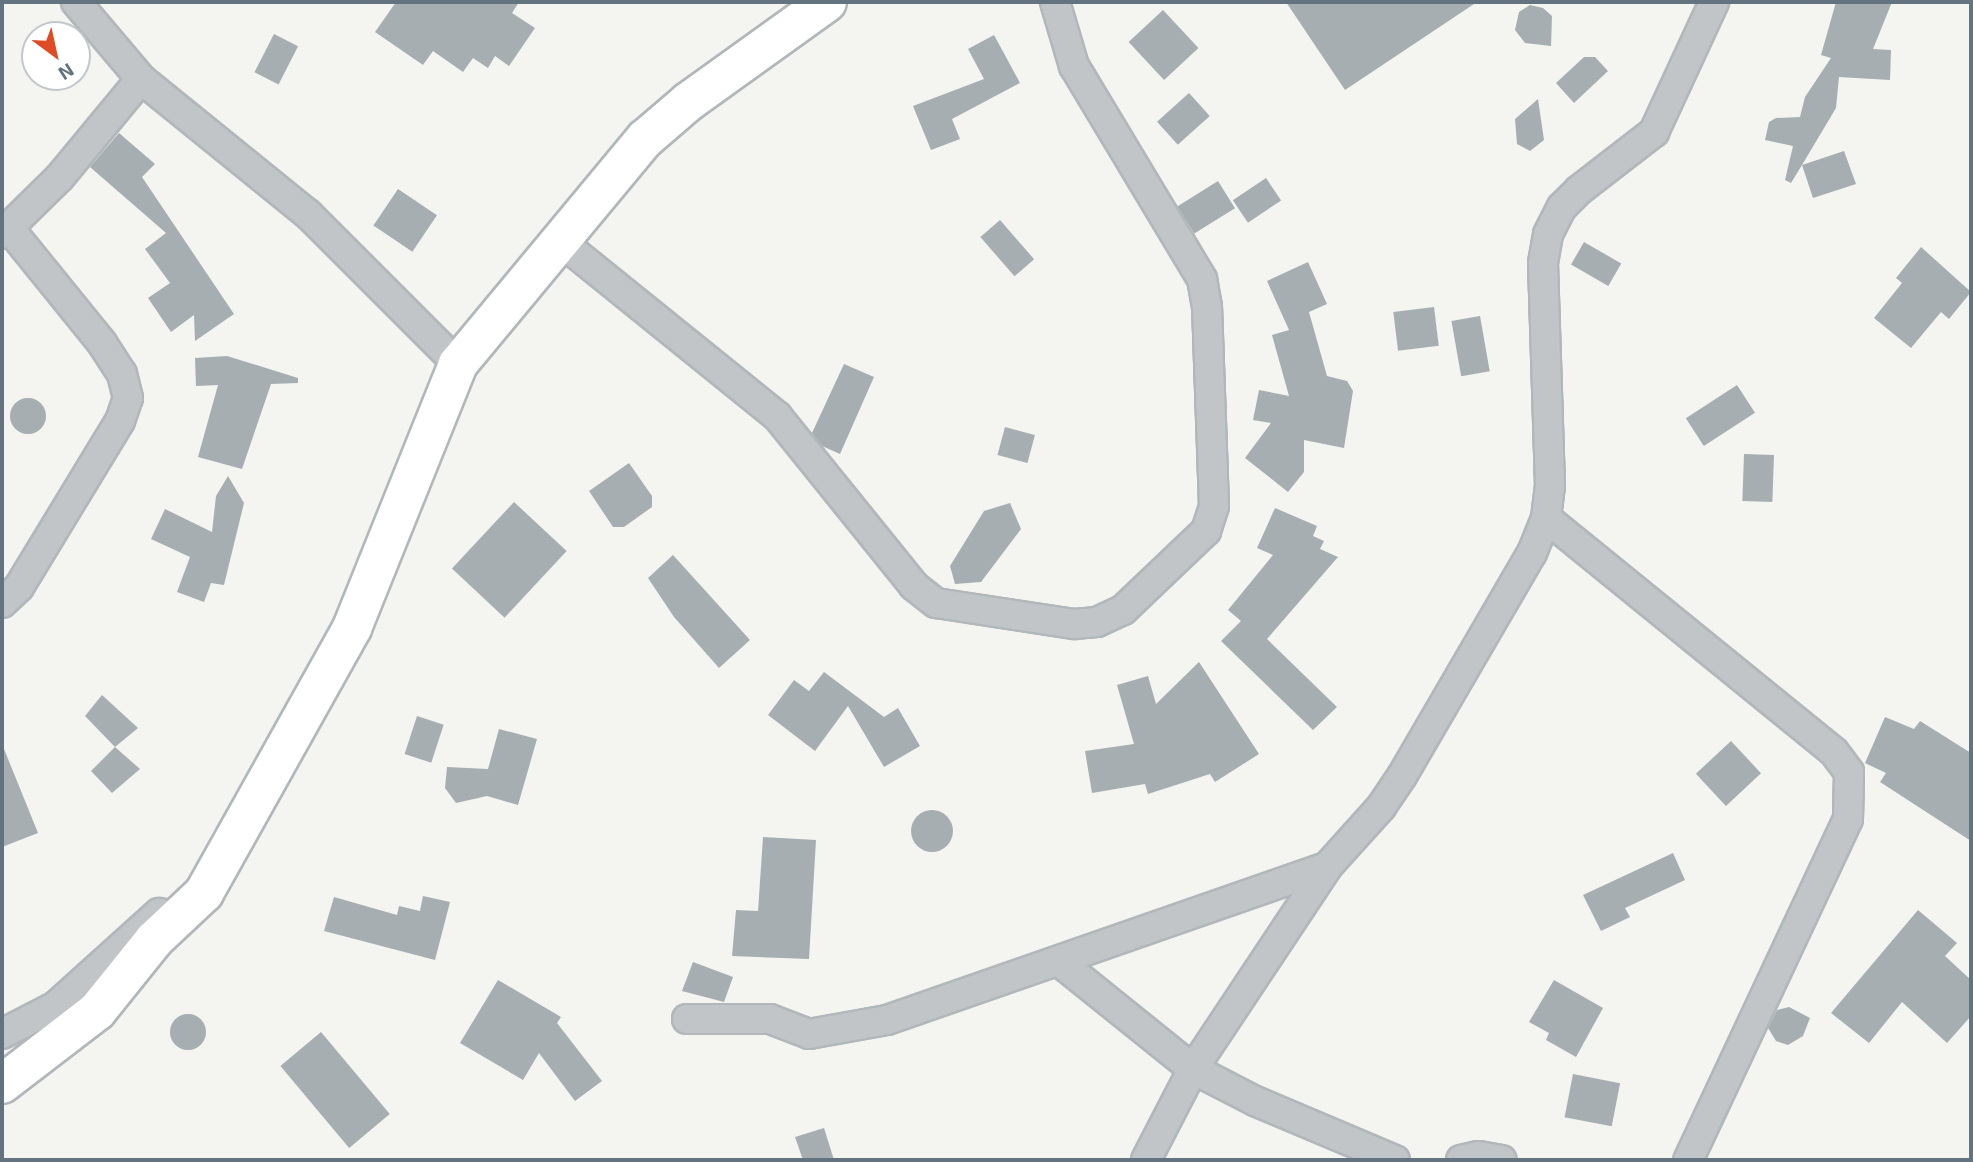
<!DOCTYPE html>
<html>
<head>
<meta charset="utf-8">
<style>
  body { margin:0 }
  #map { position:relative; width:1973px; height:1162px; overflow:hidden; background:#f4f4f0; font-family:"Exo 2",sans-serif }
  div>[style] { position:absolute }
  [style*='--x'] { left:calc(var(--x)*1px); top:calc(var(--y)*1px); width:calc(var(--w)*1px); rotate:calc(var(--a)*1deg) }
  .building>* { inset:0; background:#a6aeb2; transform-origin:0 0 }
  .round { border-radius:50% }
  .roads { filter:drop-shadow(2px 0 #b1b7ba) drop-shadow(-2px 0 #b1b7ba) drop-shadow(0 2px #b1b7ba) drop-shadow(0 -2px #b1b7ba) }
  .street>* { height:28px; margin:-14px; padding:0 14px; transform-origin:14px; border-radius:14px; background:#c1c5c8 }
  .secondary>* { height:38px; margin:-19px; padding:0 19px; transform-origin:19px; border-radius:19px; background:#fff }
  span { translate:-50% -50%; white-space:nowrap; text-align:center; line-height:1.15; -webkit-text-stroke:7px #fff; paint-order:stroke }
  .frame { position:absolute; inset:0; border:4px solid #637480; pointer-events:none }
  .north { position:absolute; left:21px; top:21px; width:70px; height:70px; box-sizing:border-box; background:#fff; border:2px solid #c1c7cc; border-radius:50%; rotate:147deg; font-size:19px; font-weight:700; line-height:28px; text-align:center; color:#637480 }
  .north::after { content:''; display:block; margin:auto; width:24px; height:32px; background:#de4b25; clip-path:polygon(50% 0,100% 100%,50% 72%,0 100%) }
</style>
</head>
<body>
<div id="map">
  <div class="building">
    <i style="clip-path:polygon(396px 2px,519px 2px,512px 13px,535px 28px,509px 66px,495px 56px,488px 68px,473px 58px,463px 72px,433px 51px,423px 65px,375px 32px)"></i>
    <i style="clip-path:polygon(1286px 2px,1477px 2px,1345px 90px)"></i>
    <i style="clip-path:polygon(1836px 2px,1892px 2px,1873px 49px,1891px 50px,1890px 80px,1839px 77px,1836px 108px,1802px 165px,1844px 151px,1856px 184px,1813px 198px,1802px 165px,1791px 183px,1785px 180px,1793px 146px,1765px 140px,1769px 122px,1776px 118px,1800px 117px,1805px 97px,1831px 58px,1821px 55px)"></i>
    <i style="clip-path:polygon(1530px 5px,1543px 8px,1552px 16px,1551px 46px,1525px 43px,1515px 30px,1519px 12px)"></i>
    <i style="left:1163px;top:10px;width:52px;height:47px;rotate:47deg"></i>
    <i style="left:274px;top:34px;width:27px;height:43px;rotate:27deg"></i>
    <i style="clip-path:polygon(994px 35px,1020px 83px,952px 119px,960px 139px,931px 150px,913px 106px,984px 79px,968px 49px)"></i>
    <i style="clip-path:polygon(1584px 57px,1595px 57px,1608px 71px,1574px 103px,1556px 83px)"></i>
    <i style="left:1189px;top:93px;width:31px;height:43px;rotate:48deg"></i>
    <i style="clip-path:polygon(1538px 99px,1544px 140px,1530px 151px,1517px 144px,1515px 119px)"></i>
    <i style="clip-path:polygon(119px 133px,155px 164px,142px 177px,234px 314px,195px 341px,194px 315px,171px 332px,148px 298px,170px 283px,145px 249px,166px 233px,90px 167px)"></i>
    <i style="left:1266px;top:178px;width:27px;height:40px;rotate:56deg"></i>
    <i style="left:1218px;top:181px;width:32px;height:48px;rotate:58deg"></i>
    <i style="left:398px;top:189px;width:47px;height:44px;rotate:34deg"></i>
    <i style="left:1000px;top:220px;width:52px;height:26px;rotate:49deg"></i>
    <i style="left:1584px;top:242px;width:43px;height:26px;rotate:30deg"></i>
    <i style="clip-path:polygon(1921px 247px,1971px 292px,1949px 319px,1941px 312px,1911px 348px,1874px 318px,1902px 283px,1896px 278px)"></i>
    <i style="clip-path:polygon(1308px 262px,1327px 304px,1309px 312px,1327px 376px,1347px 381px,1353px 391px,1344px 448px,1304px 440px,1304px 472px,1288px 492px,1245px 458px,1271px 423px,1253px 420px,1259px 390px,1289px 396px,1272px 335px,1289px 330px,1267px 281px)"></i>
    <i style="left:1434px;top:307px;width:39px;height:41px;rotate:83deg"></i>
    <i style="left:1480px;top:316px;width:56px;height:29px;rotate:80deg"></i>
    <i style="clip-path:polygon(227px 356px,298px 378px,298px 383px,271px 384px,242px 469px,198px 457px,218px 385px,196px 386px,195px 358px)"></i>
    <i style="clip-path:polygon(844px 364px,874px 377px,840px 454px,822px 446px,812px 433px)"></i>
    <i style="left:1737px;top:385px;width:33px;height:61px;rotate:57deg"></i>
    <i class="round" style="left:10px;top:398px;width:36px;height:36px"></i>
    <i style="left:1005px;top:427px;width:31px;height:29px;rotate:15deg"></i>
    <i style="left:1744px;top:454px;width:30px;height:47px;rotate:2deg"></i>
    <i style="clip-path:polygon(629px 463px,652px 496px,652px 507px,624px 527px,613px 527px,589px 491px)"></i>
    <i style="clip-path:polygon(228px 476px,244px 503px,224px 585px,211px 583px,204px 602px,177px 592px,190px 557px,151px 539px,165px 509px,212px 532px,216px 496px)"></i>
    <i style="left:514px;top:502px;width:72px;height:91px;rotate:43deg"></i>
    <i style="clip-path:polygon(1010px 503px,1021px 529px,981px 582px,955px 584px,950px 566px,984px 511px)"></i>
    <i style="clip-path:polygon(1275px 508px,1317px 526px,1313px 536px,1324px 541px,1320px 549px,1338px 557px,1267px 639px,1337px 707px,1313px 730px,1221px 641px,1241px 621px,1228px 610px,1273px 555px,1257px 548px)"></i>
    <i style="clip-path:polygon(673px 555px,750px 640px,719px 668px,674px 617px,648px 578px)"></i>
    <i style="clip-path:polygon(1199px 662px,1259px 754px,1215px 782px,1210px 774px,1148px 794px,1145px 784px,1092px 793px,1085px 751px,1134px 744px,1117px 685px,1148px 676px,1156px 704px)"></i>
    <i style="clip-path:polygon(824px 672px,884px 717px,898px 708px,920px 746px,884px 767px,848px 706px,815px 751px,768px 715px,794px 680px,809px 691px)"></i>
    <i style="clip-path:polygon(102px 695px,138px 728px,115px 747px,85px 716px)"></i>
    <i style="left:417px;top:716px;width:28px;height:40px;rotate:18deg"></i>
    <i style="clip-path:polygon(1885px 717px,1914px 729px,1920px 721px,1971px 753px,1971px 841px,1880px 782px,1886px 773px,1865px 763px)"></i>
    <i style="clip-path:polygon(499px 729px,537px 739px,518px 805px,487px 796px,456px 803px,445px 788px,447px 767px,488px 769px)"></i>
    <i style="left:1731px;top:741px;width:44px;height:48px;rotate:47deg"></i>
    <i style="clip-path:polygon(2px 744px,38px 833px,2px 847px)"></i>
    <i style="clip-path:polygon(115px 747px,140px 769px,112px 793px,91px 771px)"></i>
    <i class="round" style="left:911px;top:810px;width:42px;height:42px"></i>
    <i style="clip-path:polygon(763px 837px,816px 840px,809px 959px,732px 956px,736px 910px,758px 911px)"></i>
    <i style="clip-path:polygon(1673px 853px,1685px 880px,1625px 908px,1630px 917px,1601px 931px,1583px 895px)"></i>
    <i style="clip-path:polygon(423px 896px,450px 902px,435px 960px,324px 931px,334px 897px,397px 915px,399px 906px,420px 911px)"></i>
    <i style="clip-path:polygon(1918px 910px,1957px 943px,1945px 956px,1971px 980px,1971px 1016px,1947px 1043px,1902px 1002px,1869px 1043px,1831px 1013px)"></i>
    <i style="clip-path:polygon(693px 962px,733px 977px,724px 1002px,682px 991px)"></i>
    <i style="clip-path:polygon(498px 980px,561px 1017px,557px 1023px,602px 1081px,575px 1101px,539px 1053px,523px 1080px,460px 1043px)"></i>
    <i style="clip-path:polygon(1554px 980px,1603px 1008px,1576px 1057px,1546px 1040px,1549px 1033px,1529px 1022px)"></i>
    <i style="clip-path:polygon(1789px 1007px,1810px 1018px,1803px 1036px,1788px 1045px,1776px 1041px,1768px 1028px,1777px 1010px)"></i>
    <i class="round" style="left:170px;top:1014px;width:36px;height:36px"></i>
    <i style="left:321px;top:1032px;width:107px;height:53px;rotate:50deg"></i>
    <i style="left:1573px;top:1074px;width:48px;height:44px;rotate:11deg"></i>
    <i style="clip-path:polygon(824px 1128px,834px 1160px,803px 1160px,795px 1137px)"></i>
  </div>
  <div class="roads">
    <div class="street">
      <i style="--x:76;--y:2;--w:101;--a:49.8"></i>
      <i style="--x:141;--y:79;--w:215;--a:39"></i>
      <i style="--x:308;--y:214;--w:212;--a:45"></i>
      <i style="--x:2;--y:234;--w:81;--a:-44.5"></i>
      <i style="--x:60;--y:177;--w:127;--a:-50.4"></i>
      <i style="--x:560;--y:241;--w:279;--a:38.9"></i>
      <i style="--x:777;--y:416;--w:218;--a:51.1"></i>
      <i style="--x:914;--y:586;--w:28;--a:38"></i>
      <i style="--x:936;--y:603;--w:140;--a:8.7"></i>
      <i style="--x:1074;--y:624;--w:23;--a:-5"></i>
      <i style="--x:1097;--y:622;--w:29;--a:-25"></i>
      <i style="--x:1123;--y:610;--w:115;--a:-43.6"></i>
      <i style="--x:1206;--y:531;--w:26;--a:-72"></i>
      <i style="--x:1214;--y:506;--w:199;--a:-92"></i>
      <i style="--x:1207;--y:307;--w:28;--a:-100"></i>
      <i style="--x:1202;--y:279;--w:249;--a:-121"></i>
      <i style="--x:1074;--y:66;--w:67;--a:-106.5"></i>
      <i style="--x:1546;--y:518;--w:371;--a:39.1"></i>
      <i style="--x:1834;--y:752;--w:25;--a:53"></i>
      <i style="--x:1849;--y:772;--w:47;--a:91.2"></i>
      <i style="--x:1848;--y:819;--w:377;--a:115.1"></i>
      <i style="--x:2;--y:603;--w:23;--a:-43"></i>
      <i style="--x:19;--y:587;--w:194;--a:-58.7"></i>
      <i style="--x:120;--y:421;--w:24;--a:-71"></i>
      <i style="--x:128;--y:398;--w:25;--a:-104"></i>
      <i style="--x:122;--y:374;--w:37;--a:-123"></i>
      <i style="--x:102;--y:343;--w:148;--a:-129"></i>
      <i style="--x:1061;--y:963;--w:169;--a:38.8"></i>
      <i style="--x:1193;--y:1069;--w:70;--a:27.3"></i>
      <i style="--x:1255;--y:1101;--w:152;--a:22.9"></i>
      <i style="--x:687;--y:1019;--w:83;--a:0"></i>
      <i style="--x:770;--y:1019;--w:42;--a:21"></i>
      <i style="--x:809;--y:1034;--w:79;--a:-10.2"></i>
      <i style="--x:887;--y:1020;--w:466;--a:-19.2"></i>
      <i style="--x:2;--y:1034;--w:61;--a:-27.4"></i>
      <i style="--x:56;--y:1006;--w:139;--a:-42.1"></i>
      <i style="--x:1146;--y:1160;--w:102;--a:-62.7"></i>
      <i style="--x:1193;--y:1069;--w:242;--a:-56.4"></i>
      <i style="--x:1327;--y:867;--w:81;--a:-48"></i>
      <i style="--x:1381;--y:807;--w:37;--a:-56"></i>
      <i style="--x:1402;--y:776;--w:258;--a:-59.8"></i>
      <i style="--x:1532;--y:553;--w:38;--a:-68"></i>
      <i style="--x:1546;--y:518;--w:32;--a:-83"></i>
      <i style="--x:1550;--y:486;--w:223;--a:-91.8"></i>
      <i style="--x:1543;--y:263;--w:29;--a:-80"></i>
      <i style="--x:1548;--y:234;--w:30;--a:-63"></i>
      <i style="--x:1562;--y:207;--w:24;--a:-45"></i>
      <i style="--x:1579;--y:190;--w:95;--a:-37.7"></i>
      <i style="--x:1654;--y:132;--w:143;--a:-65.2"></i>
      <i style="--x:1461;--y:1160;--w:18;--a:-13"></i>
      <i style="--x:1479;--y:1156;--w:23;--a:10"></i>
    </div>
    <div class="secondary">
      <i style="--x:2;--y:1084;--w:120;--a:-37.5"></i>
      <i style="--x:97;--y:1011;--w:91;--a:-51.2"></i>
      <i style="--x:154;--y:940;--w:69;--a:-43.2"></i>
      <i style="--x:204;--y:893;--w:304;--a:-60.8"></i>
      <i style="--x:352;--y:628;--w:284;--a:-68.1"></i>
      <i style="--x:458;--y:364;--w:293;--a:-50.3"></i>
      <i style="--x:645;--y:139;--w:57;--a:-40.7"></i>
      <i style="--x:688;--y:102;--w:171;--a:-35.7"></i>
    </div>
  </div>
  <div class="frame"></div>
  <div class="north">N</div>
</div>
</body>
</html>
